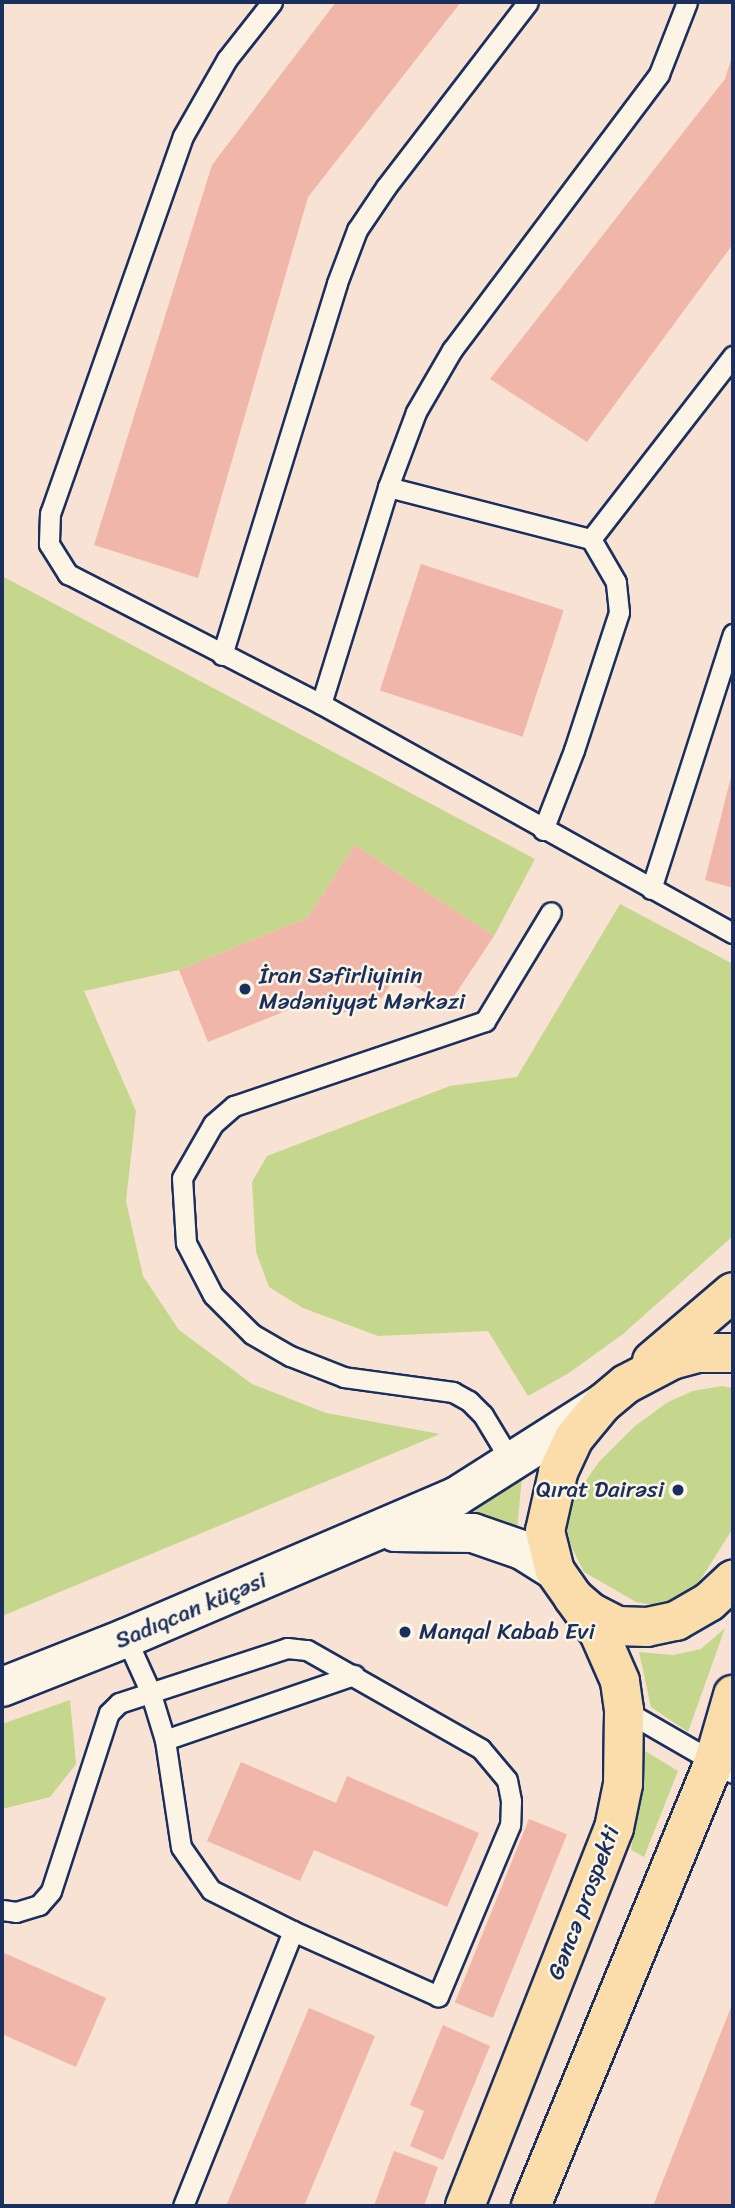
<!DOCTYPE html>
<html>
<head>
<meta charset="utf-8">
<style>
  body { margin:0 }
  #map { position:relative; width:735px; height:2208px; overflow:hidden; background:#f8e2d3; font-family:Sriracha,sans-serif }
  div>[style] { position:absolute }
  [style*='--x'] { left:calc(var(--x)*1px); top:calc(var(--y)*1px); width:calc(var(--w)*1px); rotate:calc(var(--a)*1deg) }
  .green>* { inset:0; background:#c5d78c }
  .building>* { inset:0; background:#f0b6a9; transform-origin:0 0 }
  .roads { filter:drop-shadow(2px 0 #1b2f5e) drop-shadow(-2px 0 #1b2f5e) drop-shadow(0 2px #1b2f5e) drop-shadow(0 -2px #1b2f5e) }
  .lane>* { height:19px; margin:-9.5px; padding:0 9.5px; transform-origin:9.5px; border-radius:9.5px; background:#fcf5e5 }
  .secondary>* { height:38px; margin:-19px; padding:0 19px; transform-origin:19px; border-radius:19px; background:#fcf5e5 }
  .primary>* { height:38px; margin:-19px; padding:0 19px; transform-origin:19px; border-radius:19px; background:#faddab }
  .dots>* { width:19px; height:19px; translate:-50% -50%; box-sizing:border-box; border:4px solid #fcf5e5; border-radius:50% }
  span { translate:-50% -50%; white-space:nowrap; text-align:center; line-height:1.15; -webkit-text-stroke:5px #fcf5e5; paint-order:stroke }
  .poi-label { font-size:23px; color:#1b2f5e }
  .left { translate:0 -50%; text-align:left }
  .right { translate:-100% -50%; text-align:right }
  .street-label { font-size:23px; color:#1b2f5e }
  .frame { position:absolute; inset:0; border:4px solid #1b2f5e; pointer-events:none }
</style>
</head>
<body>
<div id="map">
  <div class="green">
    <i style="clip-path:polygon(2px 576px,535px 859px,494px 936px,355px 845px,307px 918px,179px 970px,84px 991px,136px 1111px,126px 1201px,143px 1276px,179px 1330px,252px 1384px,326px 1413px,440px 1434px,2px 1616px)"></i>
    <i style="clip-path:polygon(620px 904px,733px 964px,733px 1236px,623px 1334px,569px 1373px,528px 1396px,488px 1331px,378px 1336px,303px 1308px,269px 1287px,256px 1252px,252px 1182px,267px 1156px,450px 1086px,517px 1077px)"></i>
    <i style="clip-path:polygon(722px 1386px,733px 1388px,733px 1528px,703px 1576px,689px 1592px,664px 1607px,636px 1602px,584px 1572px,571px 1546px,566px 1525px,572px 1501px,598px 1463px,635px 1426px,668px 1402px,693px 1391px)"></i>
    <i style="clip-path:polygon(522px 1476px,517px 1530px,453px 1514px)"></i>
    <i style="clip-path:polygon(725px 1628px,688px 1732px,651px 1707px,639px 1652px,673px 1655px,701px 1649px)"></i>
    <i style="clip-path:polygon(70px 1700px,76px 1764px,50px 1797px,2px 1809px,2px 1724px)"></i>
    <i style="clip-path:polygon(645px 1751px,678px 1771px,644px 1857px,631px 1850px)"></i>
  </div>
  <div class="building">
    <i style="clip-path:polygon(336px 2px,461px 2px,308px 197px,198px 578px,94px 545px,212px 165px)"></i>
    <i style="clip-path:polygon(733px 53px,733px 244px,587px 442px,490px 379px,725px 79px)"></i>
    <i style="left:421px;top:564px;width:150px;height:133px;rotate:18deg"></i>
    <i style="clip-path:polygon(732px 773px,733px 773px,733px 888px,705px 880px)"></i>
    <i style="clip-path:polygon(355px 845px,494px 936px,447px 1007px,397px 974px,382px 998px,335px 1016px,326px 995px,208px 1042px,179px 970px,307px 918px)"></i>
    <i style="clip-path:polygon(241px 1762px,336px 1803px,347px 1776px,479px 1833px,447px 1907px,314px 1850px,300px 1881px,207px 1841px)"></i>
    <i style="left:529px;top:1819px;width:41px;height:198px;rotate:22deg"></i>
    <i style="clip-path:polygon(2px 1952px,106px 1998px,76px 2067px,2px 2034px)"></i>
    <i style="clip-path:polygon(733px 2002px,733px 2199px,730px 2206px,653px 2206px)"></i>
    <i style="clip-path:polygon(309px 2008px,375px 2036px,304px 2206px,226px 2206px)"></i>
    <i style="clip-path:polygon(443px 2025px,490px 2046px,443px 2160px,410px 2146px,424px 2111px,410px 2105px)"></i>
    <i style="clip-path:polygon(394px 2151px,438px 2167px,424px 2206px,374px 2206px)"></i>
  </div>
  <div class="roads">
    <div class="lane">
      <i style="--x:272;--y:2;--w:73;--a:128.3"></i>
      <i style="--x:227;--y:59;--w:89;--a:119.7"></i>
      <i style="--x:183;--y:136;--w:400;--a:109.4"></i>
      <i style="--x:50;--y:513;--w:31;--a:92"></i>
      <i style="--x:49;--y:544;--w:36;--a:58"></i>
      <i style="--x:68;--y:574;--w:284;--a:27.2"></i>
      <i style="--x:321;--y:704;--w:471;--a:29.1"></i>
      <i style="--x:388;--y:487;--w:210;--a:14.4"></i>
      <i style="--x:222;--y:655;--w:389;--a:-72.8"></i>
      <i style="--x:337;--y:283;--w:57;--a:-69.3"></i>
      <i style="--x:357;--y:230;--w:52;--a:-56"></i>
      <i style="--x:386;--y:187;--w:233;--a:-52.5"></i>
      <i style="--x:321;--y:704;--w:227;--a:-72.8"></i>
      <i style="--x:388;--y:487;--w:80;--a:-69.5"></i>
      <i style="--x:416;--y:412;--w:72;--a:-59.9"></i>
      <i style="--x:452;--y:350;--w:345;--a:-53.1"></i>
      <i style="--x:659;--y:74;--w:77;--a:-68.7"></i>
      <i style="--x:543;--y:830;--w:86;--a:-68.8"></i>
      <i style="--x:574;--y:750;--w:145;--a:-71.9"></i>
      <i style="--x:619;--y:612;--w:30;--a:-96"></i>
      <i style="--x:616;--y:582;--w:50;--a:-120.2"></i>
      <i style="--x:591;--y:539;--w:232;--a:-52.2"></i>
      <i style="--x:651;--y:889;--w:268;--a:-72.2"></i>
      <i style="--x:512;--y:1463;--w:56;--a:-121.1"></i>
      <i style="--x:483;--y:1415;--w:20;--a:-135"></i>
      <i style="--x:469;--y:1401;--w:18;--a:-151"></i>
      <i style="--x:453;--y:1392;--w:110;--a:-172.2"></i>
      <i style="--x:344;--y:1377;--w:58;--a:-158.7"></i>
      <i style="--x:290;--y:1356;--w:44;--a:-149.9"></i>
      <i style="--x:252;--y:1334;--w:55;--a:-135"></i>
      <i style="--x:213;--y:1295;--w:59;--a:-117.4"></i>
      <i style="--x:186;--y:1243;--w:65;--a:-93.5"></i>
      <i style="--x:182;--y:1178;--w:62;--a:-60.1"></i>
      <i style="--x:213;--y:1124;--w:28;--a:-41"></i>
      <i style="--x:234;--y:1106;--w:265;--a:-18.7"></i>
      <i style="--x:485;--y:1021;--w:127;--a:-58.8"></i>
      <i style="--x:126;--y:1638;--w:58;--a:65.6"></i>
      <i style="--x:150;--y:1691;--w:51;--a:73"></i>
      <i style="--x:165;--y:1740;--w:108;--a:81.5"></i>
      <i style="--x:181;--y:1847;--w:52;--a:55.1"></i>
      <i style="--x:211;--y:1890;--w:92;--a:26.6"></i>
      <i style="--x:293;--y:1931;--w:296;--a:111.8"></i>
      <i style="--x:624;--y:1710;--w:126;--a:30"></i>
      <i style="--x:165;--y:1740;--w:200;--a:-19"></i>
      <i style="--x:2;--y:1910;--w:14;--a:8"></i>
      <i style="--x:16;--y:1912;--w:24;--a:-17"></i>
      <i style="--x:39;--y:1905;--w:18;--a:-49"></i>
      <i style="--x:51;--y:1891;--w:187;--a:-72"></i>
      <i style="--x:109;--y:1713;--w:14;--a:-45"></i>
      <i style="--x:119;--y:1703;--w:177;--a:-18.1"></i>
      <i style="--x:287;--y:1648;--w:20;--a:6"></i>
      <i style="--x:307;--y:1650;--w:200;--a:29.6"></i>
      <i style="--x:481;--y:1749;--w:40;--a:50"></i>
      <i style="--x:507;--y:1780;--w:21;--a:79"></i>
      <i style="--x:511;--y:1801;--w:24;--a:92"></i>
      <i style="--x:510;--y:1825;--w:186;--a:112.8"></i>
      <i style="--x:438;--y:1996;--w:159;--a:-155.9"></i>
    </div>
    <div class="secondary">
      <i style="--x:395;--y:1532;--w:78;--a:0.7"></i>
      <i style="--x:473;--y:1533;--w:52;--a:19.1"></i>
      <i style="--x:522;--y:1550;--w:39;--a:32"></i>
      <i style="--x:2;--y:1687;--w:133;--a:-21.6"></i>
      <i style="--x:126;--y:1638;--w:360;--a:-23.2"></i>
      <i style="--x:457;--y:1496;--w:168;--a:-32.4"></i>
    </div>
    <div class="primary">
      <i style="--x:733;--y:1353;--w:35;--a:180"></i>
      <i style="--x:698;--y:1353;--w:27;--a:165"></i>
      <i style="--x:672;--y:1360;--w:52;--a:152.4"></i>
      <i style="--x:626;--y:1384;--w:30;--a:140"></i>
      <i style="--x:603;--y:1403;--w:45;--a:129.6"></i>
      <i style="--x:574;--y:1438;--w:38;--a:115"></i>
      <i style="--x:558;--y:1473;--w:59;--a:102.6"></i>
      <i style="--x:545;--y:1531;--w:41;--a:76"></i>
      <i style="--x:555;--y:1571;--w:32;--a:55"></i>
      <i style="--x:573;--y:1597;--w:23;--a:41"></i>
      <i style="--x:590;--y:1612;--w:30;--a:27"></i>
      <i style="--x:617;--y:1626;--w:30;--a:2"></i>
      <i style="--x:647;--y:1627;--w:30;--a:-12"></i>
      <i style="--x:676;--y:1621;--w:38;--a:-30"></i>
      <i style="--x:709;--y:1602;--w:33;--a:-43"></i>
      <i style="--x:652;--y:1361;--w:106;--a:-40.4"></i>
      <i style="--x:465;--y:2206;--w:406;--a:-68.5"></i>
      <i style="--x:614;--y:1828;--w:45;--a:-78.4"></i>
      <i style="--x:623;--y:1784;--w:74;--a:-89.2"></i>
      <i style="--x:624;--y:1710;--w:29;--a:-98"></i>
      <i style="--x:620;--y:1681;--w:52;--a:-113.6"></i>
      <i style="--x:599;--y:1633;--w:44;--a:-125.8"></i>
      <i style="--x:531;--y:2206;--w:481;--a:-67.6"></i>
      <i style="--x:714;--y:1761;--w:69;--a:-73.9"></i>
    </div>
  </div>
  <div class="dots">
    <i style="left:245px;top:989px;background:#1b2f5e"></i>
    <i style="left:678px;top:1490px;background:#1b2f5e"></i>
    <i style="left:405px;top:1632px;background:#1b2f5e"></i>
  </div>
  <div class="poi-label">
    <span class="left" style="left:259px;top:989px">İran Səfirliyinin<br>Mədəniyyət Mərkəzi</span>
    <span class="right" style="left:664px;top:1490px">Qırat Dairəsi</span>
    <span class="left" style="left:419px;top:1632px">Manqal Kabab Evi</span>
  </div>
  <div class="street-label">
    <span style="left:191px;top:1611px;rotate:-23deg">Sadıqcan küçəsi</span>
    <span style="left:584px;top:1903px;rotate:-69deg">Gəncə prospekti</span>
  </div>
  <div class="frame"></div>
</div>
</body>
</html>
